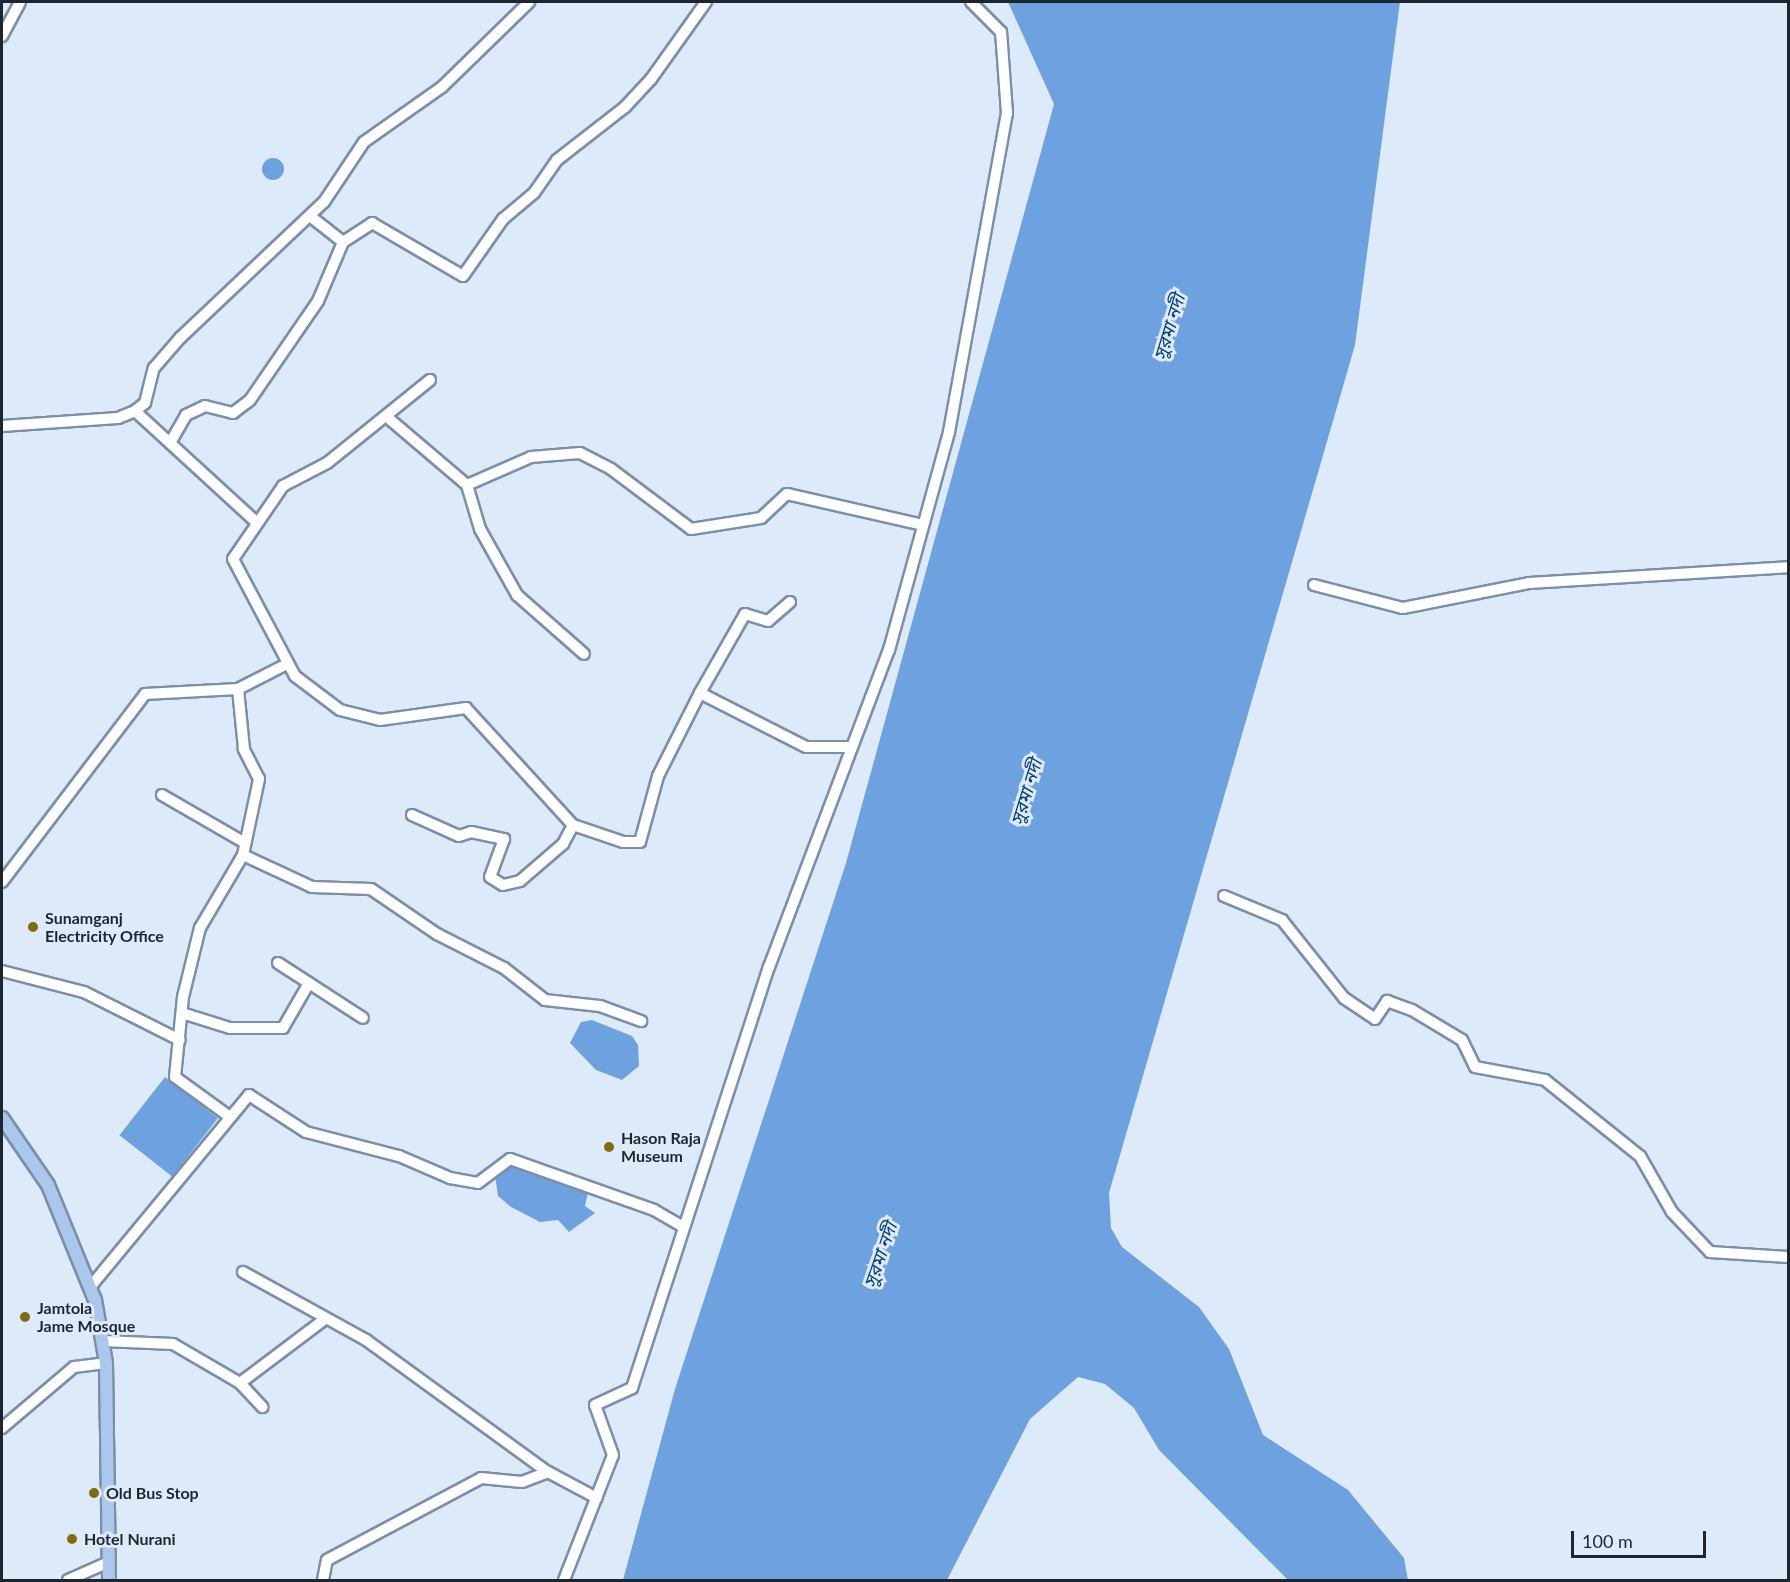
<!DOCTYPE html>
<html>
<head>
<meta charset="utf-8">
<style>
  body { margin:0 }
  #map { position:relative; width:1790px; height:1582px; overflow:hidden; background:#ddeafa; font-family:Lato,"Noto Sans Bengali",sans-serif }
  div>[style] { position:absolute }
  [style*='--x'] { left:calc(var(--x)*1px); top:calc(var(--y)*1px); width:calc(var(--w)*1px); rotate:calc(var(--a)*1deg) }
  .water>* { inset:0; background:#6ea1df; transform-origin:0 0 }
  .round { border-radius:50% }
  .roads { filter:drop-shadow(2px 0 #7b8fa7) drop-shadow(-2px 0 #7b8fa7) drop-shadow(0 2px #7b8fa7) drop-shadow(0 -2px #7b8fa7) }
  .minor>* { height:10px; margin:-5px; padding:0 5px; transform-origin:5px; border-radius:5px; background:#fff }
  .major>* { height:12px; margin:-6px; padding:0 6px; transform-origin:6px; border-radius:6px; background:#aac8eb }
  .dots>* { width:16px; height:16px; translate:-50% -50%; box-sizing:border-box; border:3px solid #ddeafa; border-radius:50% }
  span { translate:-50% -50%; white-space:nowrap; text-align:center; line-height:1.15; -webkit-text-stroke:6px #ddeafa; paint-order:stroke }
  .poi-label { font-size:16px; color:#1d252f; font-weight:700 }
  .left { translate:0 -50%; text-align:left }
  .water-label { font-size:18px; color:#063e76; font-style:italic }
  .frame { position:absolute; inset:0; border:3px solid #1d252f; pointer-events:none }
  .scale { position:absolute; left:1571px; top:1531px; width:135px; height:27px; box-sizing:border-box; border:3px solid #1d252f; border-top:0; padding-left:8px; font-size:18px; line-height:21px; white-space:nowrap; color:#1d252f; -webkit-text-stroke:4px #ddeafa; paint-order:stroke }
</style>
</head>
<body>
<div id="map">
  <div class="water">
    <i style="clip-path:polygon(1008px 2px,1400px 2px,1355px 345px,1109px 1193px,1111px 1228px,1122px 1247px,1199px 1307px,1229px 1349px,1263px 1435px,1348px 1490px,1404px 1558px,1408px 1580px,1288px 1580px,1159px 1450px,1134px 1408px,1105px 1384px,1078px 1377px,1030px 1419px,947px 1580px,623px 1580px,675px 1389px,846px 863px,1054px 104px)"></i>
    <i class="round" style="left:262px;top:158px;width:22px;height:22px"></i>
    <i style="clip-path:polygon(592px 1020px,632px 1036px,638px 1045px,639px 1066px,622px 1080px,596px 1070px,570px 1043px,581px 1022px)"></i>
    <i style="left:165px;top:1077px;width:67px;height:74px;rotate:38deg"></i>
    <i style="clip-path:polygon(512px 1162px,588px 1192px,585px 1206px,595px 1213px,569px 1232px,558px 1220px,540px 1222px,511px 1207px,498px 1196px,495px 1175px)"></i>
  </div>
  <div class="roads">
    <div class="minor">
      <i style="--x:2;--y:36;--w:38;--a:-62"></i>
      <i style="--x:310;--y:216;--w:42;--a:38.2"></i>
      <i style="--x:343;--y:242;--w:35;--a:-33"></i>
      <i style="--x:372;--y:223;--w:105;--a:30.2"></i>
      <i style="--x:463;--y:276;--w:70;--a:-54.9"></i>
      <i style="--x:503;--y:219;--w:40;--a:-40"></i>
      <i style="--x:534;--y:193;--w:40;--a:-55.1"></i>
      <i style="--x:557;--y:160;--w:86;--a:-37.9"></i>
      <i style="--x:625;--y:107;--w:38;--a:-47"></i>
      <i style="--x:651;--y:79;--w:95;--a:-54.5"></i>
      <i style="--x:430;--y:380;--w:132;--a:141.1"></i>
      <i style="--x:327;--y:463;--w:50;--a:152.4"></i>
      <i style="--x:283;--y:486;--w:88;--a:124.4"></i>
      <i style="--x:233;--y:559;--w:132;--a:62.1"></i>
      <i style="--x:295;--y:676;--w:56;--a:37.1"></i>
      <i style="--x:340;--y:710;--w:41;--a:14"></i>
      <i style="--x:380;--y:720;--w:87;--a:-7.9"></i>
      <i style="--x:466;--y:708;--w:159;--a:47.6"></i>
      <i style="--x:573;--y:825;--w:53;--a:18.8"></i>
      <i style="--x:623;--y:842;--w:17;--a:0"></i>
      <i style="--x:640;--y:842;--w:68;--a:-74.7"></i>
      <i style="--x:658;--y:776;--w:93;--a:-63.2"></i>
      <i style="--x:135;--y:411;--w:163;--a:42.5"></i>
      <i style="--x:387;--y:417;--w:105;--a:40.4"></i>
      <i style="--x:467;--y:485;--w:46;--a:73.5"></i>
      <i style="--x:480;--y:529;--w:76;--a:60.7"></i>
      <i style="--x:517;--y:595;--w:89;--a:41.4"></i>
      <i style="--x:2;--y:426;--w:116;--a:-3.9"></i>
      <i style="--x:118;--y:418;--w:18;--a:-22"></i>
      <i style="--x:135;--y:411;--w:13;--a:-39"></i>
      <i style="--x:145;--y:403;--w:36;--a:-76"></i>
      <i style="--x:154;--y:368;--w:40;--a:-49"></i>
      <i style="--x:180;--y:338;--w:198;--a:-43.4"></i>
      <i style="--x:324;--y:202;--w:72;--a:-56.3"></i>
      <i style="--x:364;--y:142;--w:95;--a:-35.2"></i>
      <i style="--x:442;--y:87;--w:122;--a:-44.3"></i>
      <i style="--x:170;--y:443;--w:32;--a:-60"></i>
      <i style="--x:186;--y:415;--w:21;--a:-25"></i>
      <i style="--x:205;--y:406;--w:29;--a:14"></i>
      <i style="--x:233;--y:413;--w:21;--a:-37"></i>
      <i style="--x:250;--y:400;--w:120;--a:-55.5"></i>
      <i style="--x:318;--y:301;--w:64;--a:-67"></i>
      <i style="--x:467;--y:485;--w:70;--a:-23.6"></i>
      <i style="--x:531;--y:457;--w:49;--a:-4.7"></i>
      <i style="--x:580;--y:453;--w:35;--a:27"></i>
      <i style="--x:611;--y:469;--w:100;--a:36.9"></i>
      <i style="--x:691;--y:529;--w:71;--a:-8.9"></i>
      <i style="--x:761;--y:518;--w:35;--a:-43"></i>
      <i style="--x:787;--y:494;--w:139;--a:12.8"></i>
      <i style="--x:1314;--y:585;--w:92;--a:14.5"></i>
      <i style="--x:1403;--y:608;--w:128;--a:-11.2"></i>
      <i style="--x:1529;--y:583;--w:259;--a:-3.5"></i>
      <i style="--x:790;--y:602;--w:29;--a:139"></i>
      <i style="--x:768;--y:621;--w:24;--a:-163"></i>
      <i style="--x:745;--y:614;--w:91;--a:119.7"></i>
      <i style="--x:700;--y:693;--w:119;--a:27"></i>
      <i style="--x:806;--y:747;--w:43;--a:0"></i>
      <i style="--x:162;--y:795;--w:96;--a:30"></i>
      <i style="--x:412;--y:815;--w:51;--a:24.1"></i>
      <i style="--x:459;--y:836;--w:13;--a:-18"></i>
      <i style="--x:471;--y:832;--w:34;--a:12"></i>
      <i style="--x:504;--y:839;--w:40;--a:110.2"></i>
      <i style="--x:490;--y:877;--w:15;--a:32"></i>
      <i style="--x:503;--y:885;--w:17;--a:-13"></i>
      <i style="--x:520;--y:881;--w:57;--a:-40.7"></i>
      <i style="--x:563;--y:844;--w:21;--a:-62"></i>
      <i style="--x:243;--y:855;--w:76;--a:24.9"></i>
      <i style="--x:312;--y:887;--w:59;--a:1.9"></i>
      <i style="--x:371;--y:889;--w:80;--a:34.3"></i>
      <i style="--x:437;--y:934;--w:75;--a:26.9"></i>
      <i style="--x:504;--y:968;--w:52;--a:38"></i>
      <i style="--x:545;--y:1000;--w:55;--a:6.2"></i>
      <i style="--x:600;--y:1006;--w:44;--a:20.1"></i>
      <i style="--x:2;--y:882;--w:236;--a:-52.7"></i>
      <i style="--x:145;--y:694;--w:93;--a:-3.1"></i>
      <i style="--x:238;--y:689;--w:53;--a:-27.1"></i>
      <i style="--x:1224;--y:896;--w:63;--a:22.5"></i>
      <i style="--x:1282;--y:920;--w:100;--a:51.5"></i>
      <i style="--x:1344;--y:998;--w:37;--a:34"></i>
      <i style="--x:1375;--y:1019;--w:22;--a:-56"></i>
      <i style="--x:1387;--y:1001;--w:27;--a:20"></i>
      <i style="--x:1412;--y:1010;--w:58;--a:31"></i>
      <i style="--x:1462;--y:1040;--w:30;--a:64"></i>
      <i style="--x:1475;--y:1067;--w:71;--a:10.5"></i>
      <i style="--x:1545;--y:1080;--w:122;--a:38.7"></i>
      <i style="--x:1640;--y:1156;--w:64;--a:60.3"></i>
      <i style="--x:1672;--y:1212;--w:55;--a:46.5"></i>
      <i style="--x:1710;--y:1252;--w:78;--a:3.7"></i>
      <i style="--x:278;--y:963;--w:101;--a:32.9"></i>
      <i style="--x:2;--y:971;--w:85;--a:14.4"></i>
      <i style="--x:84;--y:992;--w:107;--a:26.6"></i>
      <i style="--x:182;--y:1013;--w:50;--a:17.4"></i>
      <i style="--x:230;--y:1028;--w:53;--a:0"></i>
      <i style="--x:283;--y:1028;--w:52;--a:-60"></i>
      <i style="--x:230;--y:1117;--w:68;--a:-144"></i>
      <i style="--x:175;--y:1077;--w:80;--a:-84.3"></i>
      <i style="--x:183;--y:997;--w:71;--a:-76.2"></i>
      <i style="--x:200;--y:928;--w:85;--a:-59.5"></i>
      <i style="--x:243;--y:855;--w:78;--a:-78.1"></i>
      <i style="--x:259;--y:779;--w:34;--a:-117"></i>
      <i style="--x:244;--y:749;--w:60;--a:-95.7"></i>
      <i style="--x:243;--y:1272;--w:141;--a:28.9"></i>
      <i style="--x:366;--y:1340;--w:225;--a:36"></i>
      <i style="--x:91;--y:1286;--w:248;--a:-50.4"></i>
      <i style="--x:249;--y:1095;--w:68;--a:33"></i>
      <i style="--x:306;--y:1132;--w:96;--a:14.5"></i>
      <i style="--x:399;--y:1156;--w:56;--a:23.3"></i>
      <i style="--x:450;--y:1178;--w:28;--a:10"></i>
      <i style="--x:478;--y:1183;--w:40;--a:-37"></i>
      <i style="--x:510;--y:1159;--w:153;--a:19.5"></i>
      <i style="--x:654;--y:1210;--w:34;--a:30"></i>
      <i style="--x:104;--y:1341;--w:69;--a:2.5"></i>
      <i style="--x:173;--y:1344;--w:78;--a:30.2"></i>
      <i style="--x:240;--y:1383;--w:33;--a:47"></i>
      <i style="--x:240;--y:1383;--w:106;--a:-37"></i>
      <i style="--x:2;--y:1428;--w:94;--a:-40.3"></i>
      <i style="--x:74;--y:1367;--w:32;--a:-7"></i>
      <i style="--x:68;--y:1580;--w:45;--a:-23.7"></i>
      <i style="--x:323;--y:1580;--w:20;--a:-79"></i>
      <i style="--x:327;--y:1560;--w:174;--a:-28"></i>
      <i style="--x:481;--y:1478;--w:41;--a:5.6"></i>
      <i style="--x:522;--y:1482;--w:28;--a:-21"></i>
      <i style="--x:548;--y:1472;--w:55;--a:28"></i>
      <i style="--x:564;--y:1580;--w:134;--a:-68.6"></i>
      <i style="--x:613;--y:1455;--w:53;--a:-109.8"></i>
      <i style="--x:595;--y:1405;--w:41;--a:-24.7"></i>
      <i style="--x:632;--y:1388;--w:443;--a:-72"></i>
      <i style="--x:769;--y:967;--w:339;--a:-69.3"></i>
      <i style="--x:889;--y:650;--w:226;--a:-74.6"></i>
      <i style="--x:949;--y:432;--w:324;--a:-79.7"></i>
      <i style="--x:1007;--y:113;--w:81;--a:-94.2"></i>
      <i style="--x:1001;--y:32;--w:42;--a:-135"></i>
    </div>
    <div class="major">
      <i style="--x:2;--y:1118;--w:81;--a:55.5"></i>
      <i style="--x:48;--y:1185;--w:124;--a:67.8"></i>
      <i style="--x:95;--y:1300;--w:64;--a:80.1"></i>
      <i style="--x:106;--y:1363;--w:217;--a:89.2"></i>
    </div>
  </div>
  <div class="dots">
    <i style="left:33px;top:927px;background:#806d09"></i>
    <i style="left:609px;top:1147px;background:#806d09"></i>
    <i style="left:25px;top:1317px;background:#806d09"></i>
    <i style="left:94px;top:1493px;background:#806d09"></i>
    <i style="left:72px;top:1539px;background:#806d09"></i>
  </div>
  <div class="poi-label">
    <span class="left" style="left:45px;top:927px">Sunamganj<br>Electricity Office</span>
    <span class="left" style="left:621px;top:1147px">Hason Raja<br>Museum</span>
    <span class="left" style="left:37px;top:1317px">Jamtola<br>Jame Mosque</span>
    <span class="left" style="left:106px;top:1493px">Old Bus Stop</span>
    <span class="left" style="left:84px;top:1539px">Hotel Nurani</span>
  </div>
  <div class="water-label">
    <span style="left:1169px;top:327px;rotate:-73deg">সুরমা নদী</span>
    <span style="left:1026px;top:792px;rotate:-73deg">সুরমা নদী</span>
    <span style="left:880px;top:1255px;rotate:-71deg">সুরমা নদী</span>
  </div>
  <div class="frame"></div>
  <div class="scale">100 m</div>
</div>
</body>
</html>
